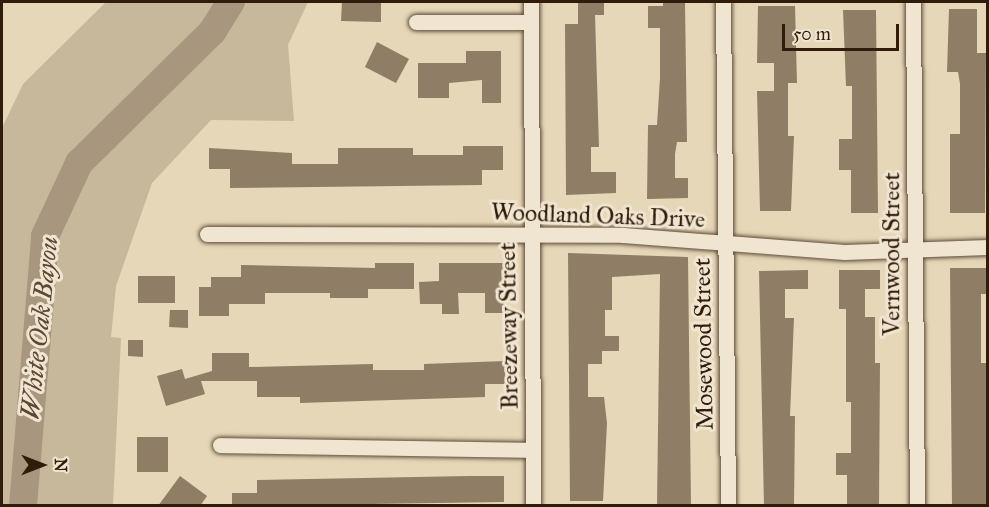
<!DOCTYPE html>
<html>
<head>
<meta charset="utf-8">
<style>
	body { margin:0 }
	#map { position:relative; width:989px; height:507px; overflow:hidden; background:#e6d7b8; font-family:"IM FELL Great Primer",serif }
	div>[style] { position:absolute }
	.green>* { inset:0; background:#c7b79b }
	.river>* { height:28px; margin:-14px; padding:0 14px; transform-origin:14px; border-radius:14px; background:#a8977e }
	.building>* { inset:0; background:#8f7d65 }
	.roads { filter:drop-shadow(0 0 2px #5e4b37) drop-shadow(0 0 2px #5e4b37) }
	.street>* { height:15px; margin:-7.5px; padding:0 7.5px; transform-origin:7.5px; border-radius:7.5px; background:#efe5d1 }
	span { translate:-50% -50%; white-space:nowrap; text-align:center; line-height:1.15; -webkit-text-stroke:6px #efe5d1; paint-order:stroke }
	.street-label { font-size:24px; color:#311c0c }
	.water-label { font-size:26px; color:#5b4734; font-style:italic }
	.frame { position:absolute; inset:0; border:3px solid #311c0c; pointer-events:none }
	.north { position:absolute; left:12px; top:435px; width:60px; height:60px; -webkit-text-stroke:4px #efe5d1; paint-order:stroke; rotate:90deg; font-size:16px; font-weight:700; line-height:24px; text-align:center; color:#311c0c }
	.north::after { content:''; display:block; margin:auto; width:21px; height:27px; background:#311c0c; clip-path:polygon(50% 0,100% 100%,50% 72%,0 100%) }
	.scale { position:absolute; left:782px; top:24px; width:117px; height:27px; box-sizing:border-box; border:3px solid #311c0c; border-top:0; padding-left:8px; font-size:18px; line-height:21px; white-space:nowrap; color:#311c0c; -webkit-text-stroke:4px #efe5d1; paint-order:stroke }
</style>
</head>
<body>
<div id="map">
	<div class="green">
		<div style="clip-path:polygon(106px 2px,308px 2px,288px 45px,294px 121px,211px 120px,152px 183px,116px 286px,111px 337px,121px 338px,113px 505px,2px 505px,2px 128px,23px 84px)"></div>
	</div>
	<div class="river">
		<div style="left:23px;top:506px;width:271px;rotate:-85.3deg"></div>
		<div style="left:45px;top:236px;width:81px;rotate:-65deg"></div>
		<div style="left:79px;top:163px;width:187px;rotate:-44.6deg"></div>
		<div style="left:212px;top:32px;width:36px;rotate:-58deg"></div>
	</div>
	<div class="building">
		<div style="clip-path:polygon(342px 2px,381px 3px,381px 22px,341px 21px)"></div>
		<div style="clip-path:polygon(578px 2px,604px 2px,604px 15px,595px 15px,599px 147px,591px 147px,591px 172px,616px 172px,616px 193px,566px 195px,565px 24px,578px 24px)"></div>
		<div style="clip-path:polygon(663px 2px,685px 2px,687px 142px,677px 142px,675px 154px,675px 178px,688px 178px,688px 198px,647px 199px,648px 125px,657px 125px,660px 78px,660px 28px,648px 28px,648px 6px,663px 6px)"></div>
		<div style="clip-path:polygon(758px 6px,795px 6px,797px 83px,788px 83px,788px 136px,794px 136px,791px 211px,760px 211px,757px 91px,774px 91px,774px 63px,757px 63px)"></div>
		<div style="clip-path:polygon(949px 9px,977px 9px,977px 53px,986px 53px,985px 213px,950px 213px,950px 134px,960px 134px,960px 84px,958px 72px,947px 72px)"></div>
		<div style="clip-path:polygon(843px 10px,876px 10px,878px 213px,851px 213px,851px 170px,839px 170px,839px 139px,852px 139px,852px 86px,846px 86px)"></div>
		<div style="clip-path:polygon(377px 42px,409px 59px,396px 83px,365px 67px)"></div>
		<div style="clip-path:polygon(466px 51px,501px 51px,501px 103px,482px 103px,482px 80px,449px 83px,449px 98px,418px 98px,418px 63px,466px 63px)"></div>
		<div style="clip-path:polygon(463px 146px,503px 146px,503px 170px,482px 170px,482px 185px,230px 188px,230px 169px,209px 169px,209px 148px,292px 153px,292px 164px,338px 164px,338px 148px,413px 148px,413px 155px,463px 155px)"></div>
		<div style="clip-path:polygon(568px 253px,688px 257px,691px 506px,657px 506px,660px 274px,612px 277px,612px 310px,605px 310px,605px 336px,619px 336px,619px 351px,602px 351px,602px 364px,588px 364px,588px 397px,604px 397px,607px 423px,603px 501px,570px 501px)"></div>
		<div style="clip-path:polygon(375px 263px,414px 263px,414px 289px,368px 289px,368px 298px,330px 298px,330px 293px,265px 293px,265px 304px,229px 304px,229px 316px,199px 316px,199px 287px,211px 287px,211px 277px,241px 277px,241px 265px,375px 268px)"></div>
		<div style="clip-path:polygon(439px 263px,504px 263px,504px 313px,485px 313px,485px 293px,458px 293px,459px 314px,442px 314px,442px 304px,420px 304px,419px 282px,439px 281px)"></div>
		<div style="clip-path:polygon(950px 268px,987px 268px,987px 294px,981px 294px,981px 363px,987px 363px,987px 506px,952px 506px)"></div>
		<div style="clip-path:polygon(808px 270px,808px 289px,785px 289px,785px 318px,794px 318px,790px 416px,795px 416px,794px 506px,764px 506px,759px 271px)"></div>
		<div style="clip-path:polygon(839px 270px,880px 270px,880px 289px,865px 289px,865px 317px,875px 317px,875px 363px,880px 363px,879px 506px,847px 506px,847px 475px,836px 475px,836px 453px,851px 453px,851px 402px,846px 402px,846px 309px,839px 309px)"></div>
		<div style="clip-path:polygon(138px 276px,175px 276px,175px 303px,138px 303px)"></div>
		<div style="clip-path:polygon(170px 310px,188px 310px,188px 328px,169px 327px)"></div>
		<div style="clip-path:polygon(128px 340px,143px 340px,143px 357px,128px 356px)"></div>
		<div style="clip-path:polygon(212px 353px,249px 353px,249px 367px,373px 364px,373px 370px,424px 370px,424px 364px,505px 361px,505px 384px,485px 384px,485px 397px,300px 403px,300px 397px,257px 397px,257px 381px,201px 381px,205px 394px,166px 406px,157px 376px,182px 369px,185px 379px,212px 371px)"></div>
		<div style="clip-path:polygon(137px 437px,168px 437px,168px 472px,137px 472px)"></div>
		<div style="clip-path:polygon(180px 476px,207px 496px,200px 506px,158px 506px)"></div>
		<div style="clip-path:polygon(469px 476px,504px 476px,504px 502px,232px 506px,232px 493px,257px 493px,257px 480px)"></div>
	</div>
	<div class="roads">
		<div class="street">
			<div style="left:531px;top:2px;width:504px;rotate:89.77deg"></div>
			<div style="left:723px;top:2px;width:504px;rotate:89.43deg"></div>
			<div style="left:913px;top:2px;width:504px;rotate:89.55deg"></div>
			<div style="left:416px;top:22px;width:115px"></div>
			<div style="left:207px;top:234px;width:416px;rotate:0.1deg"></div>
			<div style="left:623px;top:235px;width:222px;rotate:4.4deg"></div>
			<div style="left:844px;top:252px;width:144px;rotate:-2deg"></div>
			<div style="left:220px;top:445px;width:313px;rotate:0.9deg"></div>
		</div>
	</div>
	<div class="street-label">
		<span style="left:598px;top:216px;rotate:2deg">Woodland Oaks Drive</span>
		<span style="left:892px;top:254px;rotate:-90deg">Vernwood Street</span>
		<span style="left:509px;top:326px;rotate:-91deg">Breezeway Street</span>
		<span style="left:704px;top:344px;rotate:-91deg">Mosewood Street</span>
	</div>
	<div class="water-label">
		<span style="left:40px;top:328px;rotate:-84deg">White Oak Bayou</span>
	</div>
	<div class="frame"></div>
	<div class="north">N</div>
	<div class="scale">50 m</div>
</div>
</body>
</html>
